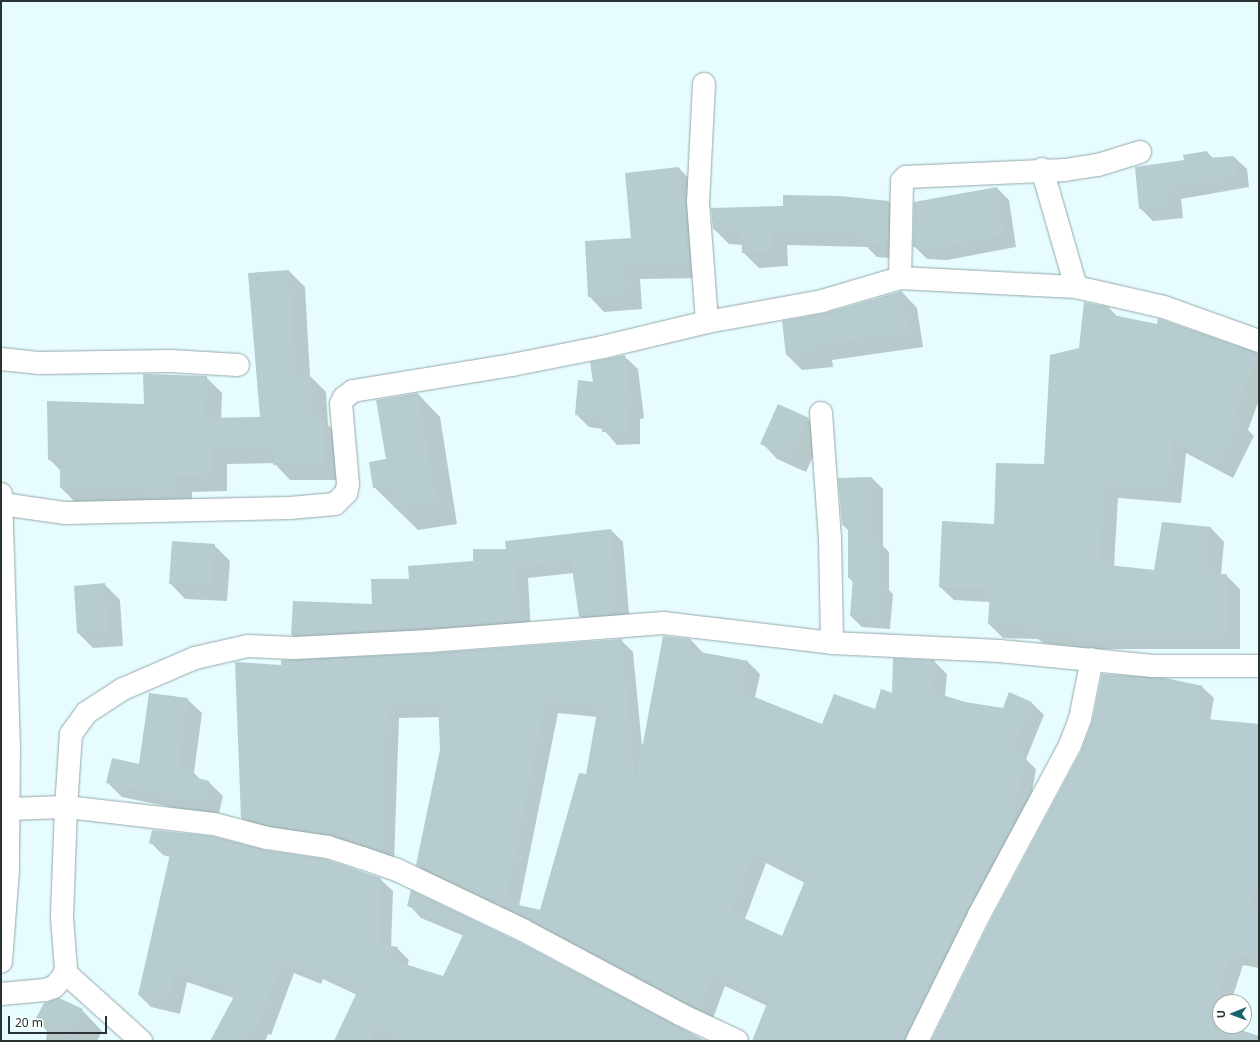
<!DOCTYPE html>
<html>
<head>
<meta charset="utf-8">
<style>
	body { margin:0 }
	#map { position:relative; width:1260px; height:1042px; overflow:hidden; background:#e7fcff; font-family:"Noto Sans",sans-serif }
	div>[style] { position:absolute }
	.shadow>* { inset:0; background:#0003 }
	.building>* { inset:0; background:#b7cccf }
	.roads { filter:drop-shadow(0 0 1px #94a8ab) drop-shadow(0 0 1px #94a8ab) }
	.minor>* { height:22px; margin:-11px; padding:0 11px; transform-origin:11px; border-radius:11px; background:#fff }
	.tertiary>* { height:22px; margin:-11px; padding:0 11px; transform-origin:11px; border-radius:11px; background:#fff }
	span { translate:-50% -50%; white-space:nowrap; text-align:center; line-height:1.15; -webkit-text-stroke:3.5px #fff; paint-order:stroke }
	.frame { position:absolute; inset:0; border:2px solid #293132; pointer-events:none }
	.north { position:absolute; left:1212px; top:994px; width:40px; height:40px; box-sizing:border-box; background:#fff; border:1px solid #a9adad; border-radius:50%; rotate:269deg; font-size:11px; font-weight:700; line-height:16px; text-align:center; color:#293132 }
	.north::after { content:''; display:block; margin:auto; width:14px; height:18px; background:#18646e; clip-path:polygon(50% 0,100% 100%,50% 72%,0 100%) }
	.scale { position:absolute; left:8px; top:1016px; width:99px; height:18px; box-sizing:border-box; border:2px solid #293132; border-top:0; padding-left:5px; font-size:12px; line-height:14px; white-space:nowrap; color:#293132; -webkit-text-stroke:3px #fff; paint-order:stroke }
</style>
</head>
<body>
<div id="map">
	<div class="shadow">
		<div style="clip-path:polygon(1207px 152px,1213px 158px,1234px 157px,1247px 169px,1249px 187px,1181px 199px,1183px 218px,1153px 221px,1140px 208px)"></div>
		<div style="clip-path:polygon(679px 168px,694px 184px,702px 278px,640px 279px,642px 309px,604px 312px,589px 296px,632px 239px)"></div>
		<div style="clip-path:polygon(997px 188px,1009px 200px,1016px 247px,947px 260px,927px 259px,914px 246px)"></div>
		<div style="clip-path:polygon(889px 202px,904px 217px,903px 259px,877px 257px,867px 247px,787px 245px,788px 266px,759px 268px,743px 252px,743px 245px,729px 244px,714px 229px,784px 207px)"></div>
		<div style="clip-path:polygon(289px 271px,305px 287px,310px 376px,326px 392px,328px 425px,339px 436px,339px 480px,290px 480px,274px 463px,227px 464px,227px 491px,192px 492px,192px 509px,77px 504px,61px 488px,61px 471px,49px 459px,145px 405px,206px 377px,222px 393px,221px 419px,261px 418px)"></div>
		<div style="clip-path:polygon(902px 292px,917px 308px,923px 347px,832px 360px,833px 367px,802px 370px,787px 355px,826px 314px)"></div>
		<div style="clip-path:polygon(1109px 308px,1117px 316px,1259px 355px,1259px 400px,1248px 430px,1254px 436px,1233px 478px,1186px 453px,1181px 503px,1118px 498px,1114px 566px,1154px 571px,1211px 528px,1224px 542px,1221px 575px,1226px 575px,1240px 589px,1240px 649px,1094px 649px,1043px 643px,1038px 639px,1003px 638px,989px 624px,990px 602px,954px 600px,940px 587px,1045px 465px,1079px 349px)"></div>
		<div style="clip-path:polygon(624px 356px,638px 369px,644px 418px,640px 419px,640px 444px,617px 445px,603px 429px,589px 427px,576px 414px,594px 383px)"></div>
		<div style="clip-path:polygon(418px 394px,440px 417px,457px 524px,418px 530px,374px 487px)"></div>
		<div style="clip-path:polygon(808px 419px,823px 434px,806px 472px,777px 459px,762px 443px)"></div>
		<div style="clip-path:polygon(872px 478px,883px 489px,883px 546px,889px 552px,889px 590px,893px 594px,890px 629px,862px 627px,851px 616px,854px 583px,849px 578px,849px 531px,843px 525px)"></div>
		<div style="clip-path:polygon(611px 530px,623px 542px,630px 625px,591px 628px,580px 616px,574px 573px,528px 578px,531px 633px,304px 647px,292px 635px,294px 602px,373px 605px,410px 580px,474px 562px,507px 550px)"></div>
		<div style="clip-path:polygon(214px 545px,230px 561px,227px 601px,185px 599px,170px 583px)"></div>
		<div style="clip-path:polygon(104px 584px,120px 600px,123px 646px,93px 648px,78px 633px)"></div>
		<div style="clip-path:polygon(evenodd,621px 640px,633px 652px,642px 746px,691px 640px,703px 653px,747px 661px,760px 674px,755px 698px,823px 726px,876px 711px,934px 661px,947px 674px,945px 697px,964px 703px,1003px 709px,1032px 703px,1044px 715px,1026px 759px,1036px 769px,1024px 838px,928px 1026px,917px 1015px,879px 1041px,753px 1041px,767px 1006px,725px 986px,712px 1021px,429px 877px,417px 865px,441px 750px,440px 717px,399px 718px,394px 863px,254px 830px,242px 818px,282px 666px,621px 640px,558px 713px,597px 717px,587px 775px,541px 911px,519px 906px,558px 713px,621px 640px,766px 863px,805px 883px,783px 937px,745px 919px,766px 863px)"></div>
		<div style="clip-path:polygon(1202px 687px,1214px 698px,1210px 721px,1259px 725px,1259px 968px,1243px 965px,1231px 1002px,1220px 1002px,1220px 1026px,1226px 1026px,1257px 1041px,932px 1041px)"></div>
		<div style="clip-path:polygon(187px 699px,202px 713px,194px 773px,201px 780px,209px 782px,223px 796px,218px 817px,122px 797px,108px 783px,140px 766px)"></div>
		<div style="clip-path:polygon(150px 842px,380px 879px,393px 891px,391px 947px,397px 948px,409px 960px,407px 966px,443px 978px,464px 936px,421px 918px,409px 905px,411px 892px,706px 1041px,335px 1041px,357px 995px,323px 979px,321px 984px,294px 973px,271px 1035px,268px 1034px,265px 1041px,213px 1041px,234px 998px,187px 982px,180px 1014px,151px 1007px,139px 995px,170px 857px,163px 855px)"></div>
		<div style="clip-path:polygon(82px 1010px,102px 1031px,97px 1041px,46px 1041px,47px 1031px,36px 1020px)"></div>
	</div>
	<div class="building">
		<div style="clip-path:polygon(1207px 151px,1208px 158px,1234px 156px,1237px 175px,1169px 187px,1170px 206px,1139px 209px,1135px 167px,1184px 160px,1183px 155px)"></div>
		<div style="clip-path:polygon(679px 167px,686px 213px,687px 263px,625px 264px,627px 294px,588px 297px,585px 241px,631px 238px,625px 173px)"></div>
		<div style="clip-path:polygon(997px 187px,1004px 235px,934px 248px,913px 247px,914px 202px)"></div>
		<div style="clip-path:polygon(783px 195px,840px 196px,889px 201px,888px 245px,861px 242px,862px 232px,772px 231px,773px 251px,742px 253px,741px 230px,713px 229px,711px 208px,783px 206px)"></div>
		<div style="clip-path:polygon(289px 270px,296px 376px,310px 375px,313px 419px,323px 419px,324px 464px,273px 465px,273px 447px,211px 448px,212px 475px,176px 476px,177px 493px,147px 494px,147px 489px,60px 488px,60px 460px,48px 460px,47px 401px,144px 404px,143px 374px,207px 376px,205px 418px,260px 417px,248px 273px)"></div>
		<div style="clip-path:polygon(902px 291px,909px 332px,817px 345px,818px 352px,786px 355px,782px 321px,825px 313px)"></div>
		<div style="clip-path:polygon(1084px 302px,1109px 307px,1108px 314px,1157px 324px,1158px 318px,1160px 319px,1258px 353px,1234px 418px,1241px 422px,1219px 465px,1173px 440px,1168px 490px,1104px 485px,1100px 564px,1154px 570px,1162px 522px,1211px 527px,1206px 574px,1227px 574px,1227px 635px,1079px 635px,1028px 630px,1029px 625px,988px 624px,990px 589px,939px 587px,942px 521px,994px 524px,996px 463px,1044px 464px,1050px 355px,1079px 348px)"></div>
		<div style="clip-path:polygon(625px 355px,631px 406px,627px 406px,628px 432px,602px 432px,602px 418px,575px 415px,578px 380px,593px 382px,590px 362px)"></div>
		<div style="clip-path:polygon(418px 393px,436px 501px,394px 508px,390px 485px,373px 488px,369px 462px,386px 459px,376px 400px)"></div>
		<div style="clip-path:polygon(778px 404px,809px 418px,791px 458px,760px 444px)"></div>
		<div style="clip-path:polygon(872px 477px,873px 540px,879px 540px,879px 582px,883px 582px,880px 619px,850px 616px,853px 578px,848px 578px,848px 525px,842px 525px,838px 478px)"></div>
		<div style="clip-path:polygon(611px 529px,619px 614px,579px 617px,571px 561px,516px 567px,520px 621px,291px 635px,293px 601px,372px 604px,371px 579px,409px 579px,408px 566px,473px 561px,473px 549px,506px 549px,505px 541px)"></div>
		<div style="clip-path:polygon(172px 541px,215px 544px,212px 586px,169px 584px)"></div>
		<div style="clip-path:polygon(105px 583px,108px 631px,77px 633px,74px 586px)"></div>
		<div style="clip-path:polygon(evenodd,663px 636px,691px 639px,689px 650px,748px 661px,742px 692px,822px 724px,834px 694px,875px 709px,881px 689px,892px 693px,893px 658px,935px 660px,933px 692px,965px 702px,1003px 708px,1009px 692px,1032px 702px,1012px 750px,1025px 756px,1012px 826px,968px 909px,905px 1041px,752px 1041px,768px 1001px,713px 975px,700px 1010px,529px 919px,416px 865px,440px 750px,438px 704px,387px 706px,382px 852px,332px 835px,270px 826px,241px 818px,235px 662px,281px 665px,281px 660px,430px 653px,622px 639px,636px 781px,663px 636px,546px 701px,598px 707px,586px 774px,579px 773px,540px 910px,506px 902px,546px 701px,663px 636px,754px 852px,806px 878px,782px 936px,731px 912px,754px 852px)"></div>
		<div style="clip-path:polygon(1102px 674px,1165px 678px,1203px 686px,1197px 718px,1259px 724px,1259px 878px,1250px 908px,1259px 910px,1259px 960px,1231px 953px,1211px 1019px,1220px 1023px,1220px 1026px,1229px 1026px,1259px 1036px,1259px 1041px,931px 1041px,990px 921px,1081px 751px,1092px 722px)"></div>
		<div style="clip-path:polygon(149px 693px,188px 698px,179px 767px,192px 770px,190px 776px,209px 781px,204px 803px,106px 783px,112px 758px,139px 764px)"></div>
		<div style="clip-path:polygon(152px 830px,212px 836px,265px 850px,325px 859px,381px 878px,379px 944px,398px 947px,392px 960px,443px 976px,465px 931px,407px 906px,411px 890px,517px 941px,691px 1033px,688px 1041px,409px 1041px,376px 1028px,370px 1041px,334px 1041px,358px 990px,311px 968px,309px 972px,282px 961px,259px 1024px,256px 1023px,246px 1041px,210px 1041px,237px 991px,175px 971px,168px 1002px,138px 995px,171px 850px,149px 843px)"></div>
		<div style="clip-path:polygon(59px 998px,83px 1009px,69px 1037px,35px 1020px,44px 1003px)"></div>
	</div>
	<div class="roads">
		<div class="minor">
			<div style="left:704px;top:84px;width:118px;rotate:92.9deg"></div>
			<div style="left:698px;top:202px;width:120px;rotate:85.7deg"></div>
			<div style="left:1042px;top:169px;width:123px;rotate:73.9deg"></div>
			<div style="left:900px;top:278px;width:97px;rotate:-88.8deg"></div>
			<div style="left:902px;top:181px;width:6px;rotate:-45deg"></div>
			<div style="left:906px;top:177px;width:159px;rotate:-2.5deg"></div>
			<div style="left:1065px;top:170px;width:33px;rotate:-9deg"></div>
			<div style="left:1098px;top:165px;width:44px;rotate:-17.2deg"></div>
			<div style="left:1px;top:359px;width:37px;rotate:6deg"></div>
			<div style="left:38px;top:363px;width:133px;rotate:-0.9deg"></div>
			<div style="left:171px;top:361px;width:67px;rotate:3.4deg"></div>
			<div style="left:821px;top:413px;width:125px;rotate:85.9deg"></div>
			<div style="left:830px;top:538px;width:105px;rotate:88.9deg"></div>
			<div style="left:2px;top:504px;width:64px;rotate:8.1deg"></div>
			<div style="left:65px;top:513px;width:225px;rotate:-1.3deg"></div>
			<div style="left:290px;top:508px;width:45px;rotate:-5.1deg"></div>
			<div style="left:335px;top:504px;width:16px;rotate:-45deg"></div>
			<div style="left:346px;top:493px;width:9px;rotate:-77deg"></div>
			<div style="left:348px;top:484px;width:80px;rotate:-95deg"></div>
			<div style="left:341px;top:404px;width:7px;rotate:-63deg"></div>
			<div style="left:344px;top:398px;width:11px;rotate:-38deg"></div>
			<div style="left:353px;top:391px;width:161px;rotate:-9.3deg"></div>
			<div style="left:512px;top:365px;width:93px;rotate:-11.2deg"></div>
			<div style="left:603px;top:347px;width:107px;rotate:-13.5deg"></div>
			<div style="left:707px;top:322px;width:117px;rotate:-10.3deg"></div>
			<div style="left:822px;top:301px;width:81px;rotate:-16.4deg"></div>
			<div style="left:900px;top:278px;width:176px;rotate:2.9deg"></div>
			<div style="left:1076px;top:287px;width:90px;rotate:12.8deg"></div>
			<div style="left:1164px;top:307px;width:101px;rotate:19.7deg"></div>
			<div style="left:8px;top:809px;width:58px;rotate:-2deg"></div>
			<div style="left:66px;top:807px;width:111px;rotate:92.1deg"></div>
			<div style="left:62px;top:918px;width:51px;rotate:85.5deg"></div>
			<div style="left:66px;top:969px;width:9px;rotate:111deg"></div>
			<div style="left:1px;top:994px;width:44px;rotate:-5.2deg"></div>
			<div style="left:45px;top:990px;width:9px;rotate:-18deg"></div>
			<div style="left:54px;top:987px;width:13px;rotate:-48deg"></div>
			<div style="left:63px;top:977px;width:7px"></div>
			<div style="left:70px;top:977px;width:96px;rotate:42deg"></div>
			<div style="left:737px;top:1041px;width:63px;rotate:-154.7deg"></div>
			<div style="left:680px;top:1014px;width:178px;rotate:-151.9deg"></div>
			<div style="left:523px;top:930px;width:140px;rotate:-154.5deg"></div>
			<div style="left:397px;top:870px;width:37px;rotate:-161deg"></div>
			<div style="left:362px;top:858px;width:36px;rotate:-162deg"></div>
			<div style="left:328px;top:847px;width:62px;rotate:-171.6deg"></div>
			<div style="left:267px;top:838px;width:55px;rotate:-165.2deg"></div>
			<div style="left:214px;top:824px;width:149px;rotate:-173.4deg"></div>
			<div style="left:66px;top:807px;width:73px;rotate:-86.1deg"></div>
			<div style="left:71px;top:734px;width:26px;rotate:-54deg"></div>
			<div style="left:86px;top:713px;width:44px;rotate:-33deg"></div>
			<div style="left:123px;top:689px;width:78px;rotate:-23.3deg"></div>
			<div style="left:195px;top:658px;width:54px;rotate:-12.8deg"></div>
			<div style="left:248px;top:646px;width:47px;rotate:2.4deg"></div>
			<div style="left:295px;top:648px;width:134px;rotate:-3deg"></div>
			<div style="left:429px;top:641px;width:235px;rotate:-4.4deg"></div>
			<div style="left:663px;top:623px;width:170px;rotate:6.7deg"></div>
			<div style="left:832px;top:643px;width:168px;rotate:2.7deg"></div>
			<div style="left:1000px;top:651px;width:154px;rotate:5.6deg"></div>
			<div style="left:1153px;top:666px;width:106px"></div>
			<div style="left:917px;top:1041px;width:140px;rotate:-63.8deg"></div>
			<div style="left:979px;top:915px;width:193px;rotate:-61.8deg"></div>
			<div style="left:1070px;top:745px;width:28px;rotate:-69deg"></div>
			<div style="left:1080px;top:719px;width:61px;rotate:-78.7deg"></div>
		</div>
		<div class="tertiary">
			<div style="left:1px;top:494px;width:251px;rotate:88.2deg"></div>
			<div style="left:9px;top:745px;width:125px;rotate:90.5deg"></div>
			<div style="left:8px;top:870px;width:92px;rotate:94.4deg"></div>
		</div>
	</div>
	<div class="frame"></div>
	<div class="north">U</div>
	<div class="scale">20 m</div>
</div>
</body>
</html>
